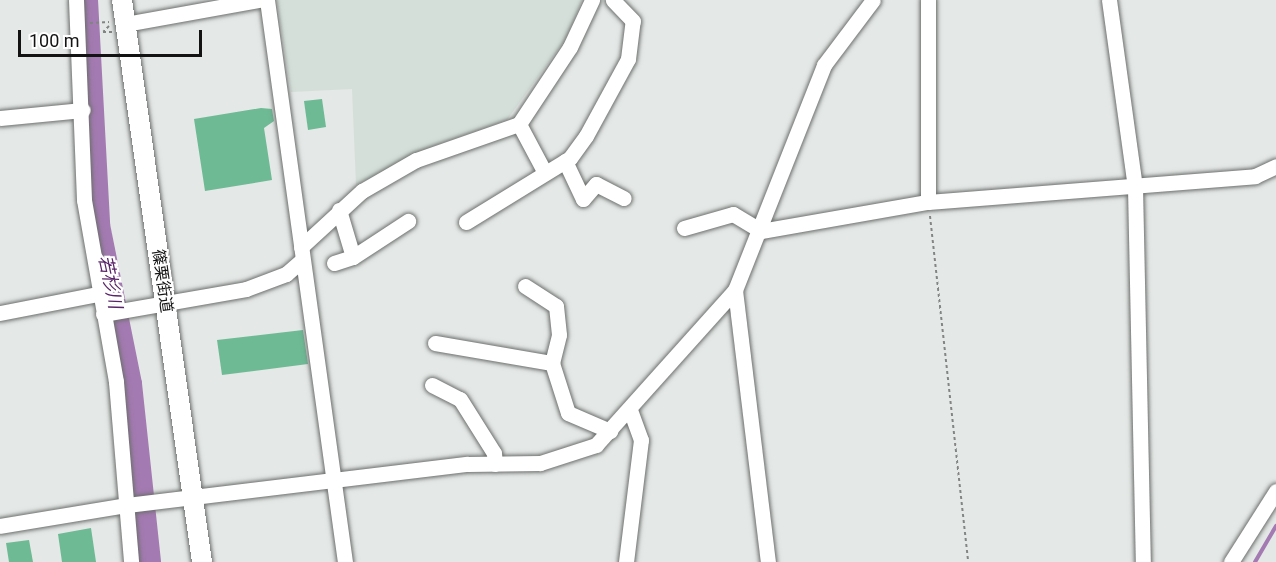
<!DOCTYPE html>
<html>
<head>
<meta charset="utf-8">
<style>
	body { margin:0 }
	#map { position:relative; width:1276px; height:562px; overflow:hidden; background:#e4e8e6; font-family:Roboto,"Noto Sans JP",sans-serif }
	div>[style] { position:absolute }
	.built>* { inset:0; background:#d4dfd9 }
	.stream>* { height:4px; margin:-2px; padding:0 2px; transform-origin:2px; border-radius:2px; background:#a37ab1 }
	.river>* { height:22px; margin:-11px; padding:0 11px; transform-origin:11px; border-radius:11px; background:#a37ab1 }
	.building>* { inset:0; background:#6eba95 }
	.path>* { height:2px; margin-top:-1px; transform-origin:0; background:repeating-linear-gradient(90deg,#828583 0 3px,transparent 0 6px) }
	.roads { filter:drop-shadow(0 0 2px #6c6f6d) drop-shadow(0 0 2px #6c6f6d) }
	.minor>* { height:15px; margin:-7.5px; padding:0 7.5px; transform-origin:7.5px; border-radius:7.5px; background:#fff }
	.major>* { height:20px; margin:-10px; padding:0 10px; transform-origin:10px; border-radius:10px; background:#fff }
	span { translate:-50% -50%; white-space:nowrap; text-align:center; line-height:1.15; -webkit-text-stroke:4.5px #fff; paint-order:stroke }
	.street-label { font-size:16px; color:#121312 }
	.water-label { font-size:18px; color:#592468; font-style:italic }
	.scale { position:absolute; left:18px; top:30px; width:184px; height:27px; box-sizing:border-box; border:3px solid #121312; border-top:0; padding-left:8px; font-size:18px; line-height:21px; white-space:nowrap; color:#121312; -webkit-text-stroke:4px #fff; paint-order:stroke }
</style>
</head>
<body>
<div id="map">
	<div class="built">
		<div style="clip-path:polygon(277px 0,582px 0,567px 37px,507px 120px,436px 145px,356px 185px,352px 89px,291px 92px)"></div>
	</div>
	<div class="stream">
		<div style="left:1255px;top:562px;width:42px;rotate:-59.7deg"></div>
	</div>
	<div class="river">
		<div style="left:87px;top:0;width:225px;rotate:86.9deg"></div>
		<div style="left:99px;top:225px;width:162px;rotate:78.6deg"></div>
		<div style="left:131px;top:384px;width:179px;rotate:83.9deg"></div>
	</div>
	<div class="building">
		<div style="clip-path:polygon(322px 99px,326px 127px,308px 130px,304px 101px)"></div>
		<div style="clip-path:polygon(261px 108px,272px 109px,274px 121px,264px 128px,272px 180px,205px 191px,194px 119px)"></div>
		<div style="clip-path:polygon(303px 330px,308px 364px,222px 375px,217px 340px)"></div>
		<div style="clip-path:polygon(91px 528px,96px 562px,62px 562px,58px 534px)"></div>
		<div style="clip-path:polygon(29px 540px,33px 562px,9px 562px,6px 543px)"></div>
	</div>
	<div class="path">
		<div style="left:90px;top:23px;width:19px;rotate:-3deg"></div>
		<div style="left:109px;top:26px;width:8px;rotate:135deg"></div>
		<div style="left:103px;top:32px;width:9px"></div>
		<div style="left:930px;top:216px;width:348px;rotate:83.7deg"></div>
	</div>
	<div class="roads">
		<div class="minor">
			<div style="left:76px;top:0;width:200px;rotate:87.7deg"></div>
			<div style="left:84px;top:200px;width:185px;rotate:80deg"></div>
			<div style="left:116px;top:382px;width:181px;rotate:85.2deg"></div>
			<div style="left:267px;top:0;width:567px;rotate:82.1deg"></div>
			<div style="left:1109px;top:0;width:189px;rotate:82.1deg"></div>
			<div style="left:1135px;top:187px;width:375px;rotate:88.8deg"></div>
			<div style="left:125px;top:24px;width:136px;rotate:-10.2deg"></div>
			<div style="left:0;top:118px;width:83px;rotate:-5.5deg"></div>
			<div style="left:519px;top:124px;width:55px;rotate:62deg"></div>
			<div style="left:565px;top:161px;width:42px;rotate:64.7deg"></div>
			<div style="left:583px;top:199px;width:20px;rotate:-49deg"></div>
			<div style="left:596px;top:184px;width:31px;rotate:27deg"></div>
			<div style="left:928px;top:202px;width:202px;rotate:-90deg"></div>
			<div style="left:339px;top:210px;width:49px;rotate:73.4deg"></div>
			<div style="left:353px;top:257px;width:66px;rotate:-33.2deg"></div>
			<div style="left:466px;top:222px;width:122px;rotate:-31.6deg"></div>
			<div style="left:570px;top:158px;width:27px;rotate:-54deg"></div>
			<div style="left:586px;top:136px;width:88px;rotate:-61.4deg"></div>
			<div style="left:628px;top:59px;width:38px;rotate:-83deg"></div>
			<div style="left:633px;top:21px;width:29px;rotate:-134deg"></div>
			<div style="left:684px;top:228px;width:51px;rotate:-15.9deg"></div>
			<div style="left:733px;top:214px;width:33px;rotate:31deg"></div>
			<div style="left:761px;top:231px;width:169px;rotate:-9.9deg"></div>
			<div style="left:928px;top:202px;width:328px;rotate:-4.5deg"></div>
			<div style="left:1255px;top:176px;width:23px;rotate:-25deg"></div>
			<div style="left:301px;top:247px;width:83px;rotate:-42.6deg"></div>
			<div style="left:362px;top:191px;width:62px;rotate:-29.9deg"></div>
			<div style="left:416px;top:160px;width:109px;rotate:-19.3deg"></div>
			<div style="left:519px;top:124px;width:92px;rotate:-56.5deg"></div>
			<div style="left:570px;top:47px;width:52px;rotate:-64.9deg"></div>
			<div style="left:334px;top:263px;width:20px;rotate:-18deg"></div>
			<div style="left:525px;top:286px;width:37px;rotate:33deg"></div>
			<div style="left:556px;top:306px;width:29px;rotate:84deg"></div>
			<div style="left:559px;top:335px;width:29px;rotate:104deg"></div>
			<div style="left:552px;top:363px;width:52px;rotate:72.3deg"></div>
			<div style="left:568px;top:413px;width:46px;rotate:23.2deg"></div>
			<div style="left:735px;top:290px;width:274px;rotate:83.1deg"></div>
			<div style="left:0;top:313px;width:100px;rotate:-11deg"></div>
			<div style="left:103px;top:314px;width:145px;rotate:-9.9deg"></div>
			<div style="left:246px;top:289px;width:43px;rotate:-20.6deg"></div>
			<div style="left:286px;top:274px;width:21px;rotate:-41deg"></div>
			<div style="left:435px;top:343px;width:119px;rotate:9.7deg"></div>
			<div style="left:432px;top:385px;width:31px;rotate:27deg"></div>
			<div style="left:460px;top:399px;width:64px;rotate:57.8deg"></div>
			<div style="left:494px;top:453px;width:11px;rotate:85deg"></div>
			<div style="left:0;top:526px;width:129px;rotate:-9.4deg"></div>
			<div style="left:127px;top:505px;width:343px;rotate:-6.9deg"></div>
			<div style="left:468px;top:464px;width:72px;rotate:-0.8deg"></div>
			<div style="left:540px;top:463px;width:59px;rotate:-17.8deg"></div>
			<div style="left:596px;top:445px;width:208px;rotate:-48.1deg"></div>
			<div style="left:735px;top:290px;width:242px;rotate:-68.4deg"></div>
			<div style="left:824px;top:65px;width:81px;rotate:-53deg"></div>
			<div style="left:626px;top:562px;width:123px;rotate:-83deg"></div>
			<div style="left:641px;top:440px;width:33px;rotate:-110deg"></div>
			<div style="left:1231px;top:562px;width:84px;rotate:-57.6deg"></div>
		</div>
		<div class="major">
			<div style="left:122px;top:0;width:568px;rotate:81.9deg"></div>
		</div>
	</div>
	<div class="street-label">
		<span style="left:162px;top:281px;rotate:82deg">篠栗街道</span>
	</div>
	<div class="water-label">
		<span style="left:110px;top:282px;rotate:78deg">若杉川</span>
	</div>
	<div class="scale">100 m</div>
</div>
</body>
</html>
